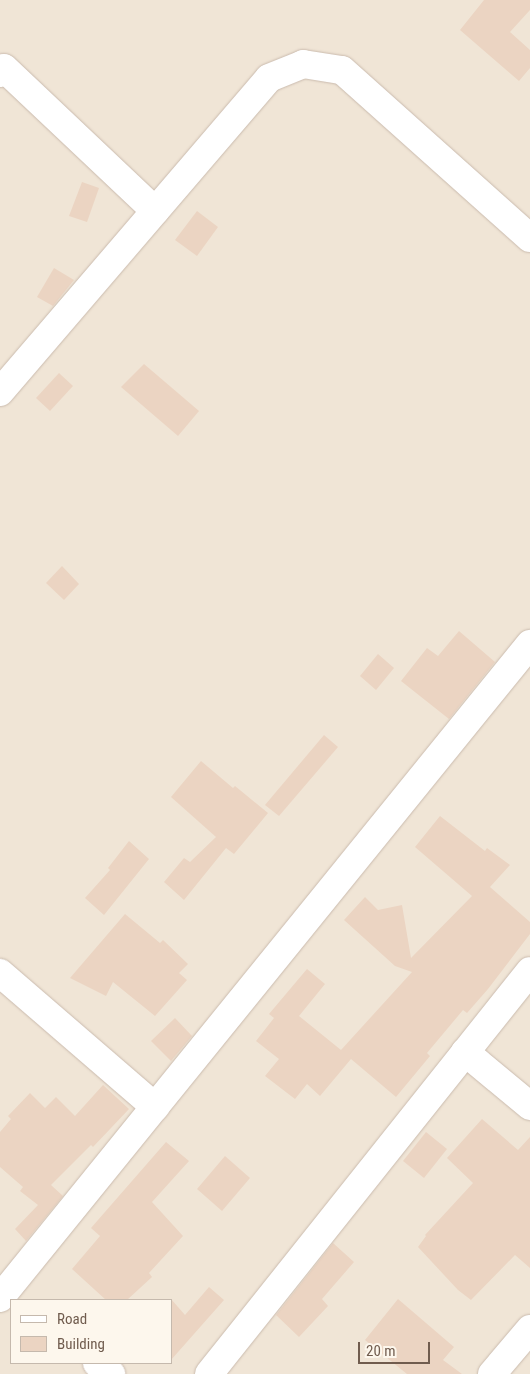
<!DOCTYPE html>
<html>
<head>
<meta charset="utf-8">
<style>
	body { margin:0 }
	#map { position:relative; width:530px; height:1374px; overflow:hidden; background:#f9f3e7; font-family:"Roboto Condensed",sans-serif }
	div>[style] { position:absolute }
	.residential>* { inset:0; background:#f0e5d6 }
	.building>* { inset:0; background:#ebd4c2 }
	.roads { filter:drop-shadow(0 0 1px #cabbae) drop-shadow(0 0 1px #cabbae) }
	.minor>* { height:28px; margin:-14px; padding:0 14px; transform-origin:14px; border-radius:14px; background:#fff }
	span { translate:-50% -50%; white-space:nowrap; text-align:center; line-height:1.15; -webkit-text-stroke:5px #fdf7ed; paint-order:stroke }
	.legend { position:absolute; left:10px; top:1299px; width:162px; height:65px; box-sizing:border-box; background:#fdf7ed; border:1px solid #c5b9ad; margin:0; padding:6px 9px; list-style:none; font-size:15px; color:#705c4e }
	.legend li { display:flex; align-items:center; gap:10px; height:25px }
	.legend b { width:25px; border:1px solid #c5b9ad }
	.scale { position:absolute; left:358px; top:1342px; width:72px; height:22px; box-sizing:border-box; border:2px solid #705c4e; border-top:0; padding-left:6px; font-size:15px; line-height:18px; white-space:nowrap; color:#705c4e; -webkit-text-stroke:4px #fdf7ed; paint-order:stroke }
</style>
</head>
<body>
<div id="map">
	<div class="residential">
		<div style="clip-path:polygon(evenodd,0 0,530px 0,530px 1374px,0 1374px,0 0,11px 1300px,171px 1300px,171px 1363px,11px 1363px,11px 1300px)"></div>
	</div>
	<div class="building">
		<div style="clip-path:polygon(484px 0,530px 0,530px 10px,510px 32px,530px 50px,530px 68px,519px 81px,460px 30px)"></div>
		<div style="clip-path:polygon(82px 182px,99px 188px,87px 222px,69px 216px)"></div>
		<div style="clip-path:polygon(197px 211px,218px 227px,197px 256px,175px 240px)"></div>
		<div style="clip-path:polygon(54px 268px,74px 280px,53px 306px,37px 297px)"></div>
		<div style="clip-path:polygon(144px 364px,199px 411px,178px 436px,121px 387px)"></div>
		<div style="clip-path:polygon(59px 373px,73px 386px,50px 411px,36px 398px)"></div>
		<div style="clip-path:polygon(62px 566px,79px 584px,64px 600px,46px 583px)"></div>
		<div style="clip-path:polygon(459px 631px,495px 662px,449px 719px,401px 681px,427px 648px,438px 656px)"></div>
		<div style="clip-path:polygon(378px 654px,394px 668px,376px 690px,360px 676px)"></div>
		<div style="clip-path:polygon(324px 735px,338px 747px,279px 816px,265px 805px)"></div>
		<div style="clip-path:polygon(201px 761px,233px 788px,235px 786px,268px 813px,234px 854px,226px 848px,184px 900px,164px 882px,184px 858px,190px 862px,216px 837px,171px 797px)"></div>
		<div style="clip-path:polygon(440px 816px,485px 851px,487px 848px,510px 865px,490px 887px,530px 922px,530px 934px,488px 989px,467px 1013px,463px 1010px,427px 1053px,430px 1056px,396px 1097px,351px 1059px,320px 1096px,307px 1084px,295px 1099px,265px 1076px,279px 1059px,256px 1041px,274px 1018px,269px 1014px,307px 969px,325px 984px,299px 1016px,341px 1050px,412px 972px,395px 966px,344px 920px,365px 897px,378px 910px,402px 905px,411px 958px,472px 896px,415px 847px)"></div>
		<div style="clip-path:polygon(129px 841px,149px 859px,104px 915px,85px 898px,110px 870px,108px 868px)"></div>
		<div style="clip-path:polygon(125px 914px,160px 943px,163px 940px,188px 964px,179px 973px,187px 980px,155px 1016px,113px 982px,106px 996px,70px 978px)"></div>
		<div style="clip-path:polygon(175px 1018px,192px 1036px,171px 1061px,151px 1041px)"></div>
		<div style="clip-path:polygon(103px 1085px,129px 1109px,93px 1147px,91px 1145px,51px 1185px,63px 1196px,26px 1241px,15px 1229px,38px 1205px,20px 1191px,23px 1187px,0 1167px,0 1132px,11px 1119px,8px 1116px,30px 1093px,45px 1108px,56px 1097px,75px 1116px)"></div>
		<div style="clip-path:polygon(482px 1119px,518px 1150px,530px 1137px,530px 1268px,515px 1255px,471px 1300px,458px 1290px,418px 1247px,426px 1236px,425px 1235px,473px 1183px,447px 1158px)"></div>
		<div style="clip-path:polygon(426px 1132px,447px 1149px,424px 1178px,403px 1161px)"></div>
		<div style="clip-path:polygon(166px 1142px,189px 1161px,152px 1202px,183px 1236px,149px 1273px,152px 1277px,127px 1300px,106px 1300px,72px 1269px,100px 1236px,91px 1228px)"></div>
		<div style="clip-path:polygon(225px 1156px,250px 1178px,222px 1211px,197px 1189px)"></div>
		<div style="clip-path:polygon(333px 1243px,354px 1262px,322px 1299px,328px 1306px,299px 1337px,276px 1315px)"></div>
		<div style="clip-path:polygon(209px 1287px,224px 1300px,171px 1360px,171px 1299px,185px 1315px)"></div>
		<div style="clip-path:polygon(398px 1299px,454px 1347px,443px 1360px,462px 1374px,407px 1374px,365px 1340px)"></div>
	</div>
	<div class="roads">
		<div class="minor">
			<div style="left:0;top:73px;width:6px;rotate:-51deg"></div>
			<div style="left:4px;top:68px;width:208px;rotate:43.4deg"></div>
			<div style="left:0;top:392px;width:413px;rotate:-49.4deg"></div>
			<div style="left:269px;top:78px;width:37px;rotate:-22deg"></div>
			<div style="left:303px;top:64px;width:39px;rotate:9deg"></div>
			<div style="left:342px;top:70px;width:252px;rotate:41.8deg"></div>
			<div style="left:0;top:973px;width:205px;rotate:40.8deg"></div>
			<div style="left:465px;top:1052px;width:85px;rotate:39.7deg"></div>
			<div style="left:0;top:1298px;width:842px;rotate:-50.98deg"></div>
			<div style="left:97px;top:1363px;width:18px;rotate:38deg"></div>
			<div style="left:209px;top:1374px;width:515px;rotate:-51.46deg"></div>
			<div style="left:492px;top:1374px;width:59px;rotate:-49.8deg"></div>
		</div>
	</div>
	<ul class="legend">
	<li><b style="height:6px;background:#fff"></b>Road</li>
	<li><b style="height:14px;background:#ebd4c2"></b>Building</li>
	</ul>
	<div class="scale">20 m</div>
</div>
</body>
</html>
